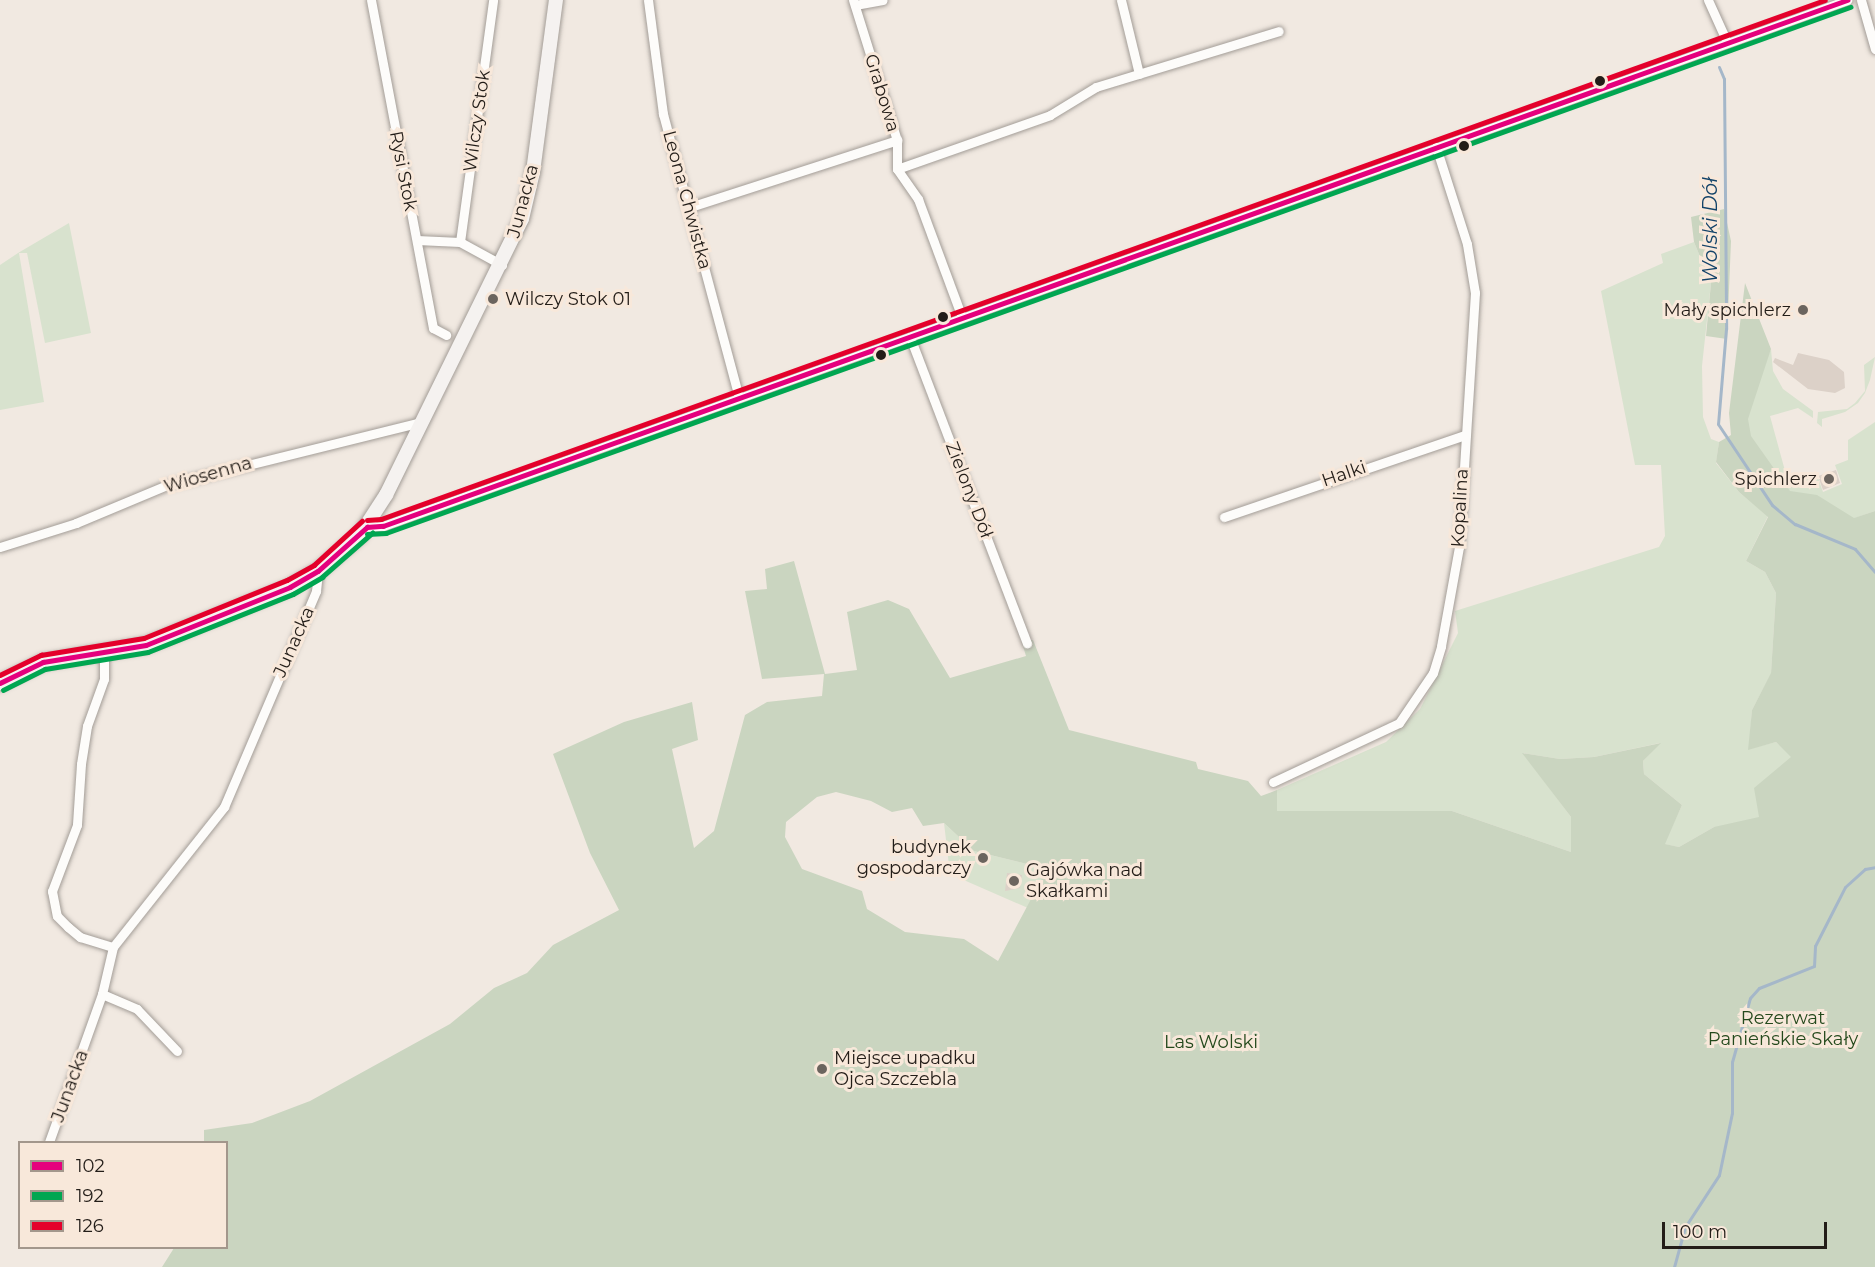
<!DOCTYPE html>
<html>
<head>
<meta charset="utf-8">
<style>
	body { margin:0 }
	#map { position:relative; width:1875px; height:1267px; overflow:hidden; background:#f1e9e1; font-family:Montserrat,sans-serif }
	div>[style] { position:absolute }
	.green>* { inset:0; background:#d8e2ce }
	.forest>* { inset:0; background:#cad5c0 }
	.stream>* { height:3px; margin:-1.5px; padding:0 1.5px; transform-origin:1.5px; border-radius:1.5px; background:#a5b7c9 }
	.building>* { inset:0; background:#dcd1c8 }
	.roads { filter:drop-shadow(0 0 2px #a39d97) drop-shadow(0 0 2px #a39d97) }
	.street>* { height:9px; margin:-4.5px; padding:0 4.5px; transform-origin:4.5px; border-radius:4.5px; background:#fdfcfa }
	.secondary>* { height:14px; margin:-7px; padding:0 7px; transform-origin:7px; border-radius:7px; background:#f5f2f0 }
	.bus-1>* { height:4.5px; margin:-2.25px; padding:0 2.25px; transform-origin:2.25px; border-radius:2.25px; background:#e5007d }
	.bus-2>* { height:4.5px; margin:-2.25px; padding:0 2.25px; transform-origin:2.25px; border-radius:2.25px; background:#00a651 }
	.bus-3>* { height:4.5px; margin:-2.25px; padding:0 2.25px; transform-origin:2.25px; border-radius:2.25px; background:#e4002b }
	.dots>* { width:16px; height:16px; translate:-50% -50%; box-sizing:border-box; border:3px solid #f8e8da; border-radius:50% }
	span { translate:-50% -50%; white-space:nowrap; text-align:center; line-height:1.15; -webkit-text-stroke:6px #f8e8da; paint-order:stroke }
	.street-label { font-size:18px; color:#231d18 }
	.poi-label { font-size:18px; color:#231d18 }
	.left { translate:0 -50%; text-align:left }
	.right { translate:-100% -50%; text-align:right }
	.park-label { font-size:18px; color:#24491c }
	.water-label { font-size:20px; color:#134369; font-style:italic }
	.legend { position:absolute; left:18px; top:1141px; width:210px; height:108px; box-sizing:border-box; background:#f8e8da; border:2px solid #a3978c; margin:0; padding:8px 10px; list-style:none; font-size:18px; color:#231d18 }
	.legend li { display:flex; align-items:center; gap:12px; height:30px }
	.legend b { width:30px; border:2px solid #a3978c }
	.scale { position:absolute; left:1662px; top:1222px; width:165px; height:27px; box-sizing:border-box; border:3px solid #231d18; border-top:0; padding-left:8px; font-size:18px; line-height:21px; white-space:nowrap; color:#231d18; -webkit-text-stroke:4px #f8e8da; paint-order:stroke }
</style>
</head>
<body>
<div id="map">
	<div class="green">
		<div style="clip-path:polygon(69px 223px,91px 333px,45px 343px,27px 253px,19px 253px,44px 402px,0 410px,0 265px,18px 253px)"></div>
		<div style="clip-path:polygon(1694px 242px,1711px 283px,1702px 366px,1703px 417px,1711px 439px,1719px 442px,1716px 463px,1739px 492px,1768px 516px,1746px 561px,1765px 572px,1776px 593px,1771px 674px,1752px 710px,1749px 749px,1776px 742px,1791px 756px,1875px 1097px,1714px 827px,1679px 847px,1664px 844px,1682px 805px,1644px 774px,1643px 761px,1660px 743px,1594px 757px,1560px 759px,1523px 753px,1571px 817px,1571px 852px,1452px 811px,1277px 811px,1277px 790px,1386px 742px,1420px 709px,1458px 633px,1455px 611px,1659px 547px,1665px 536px,1661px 465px,1635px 465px,1601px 291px,1663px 263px,1661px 254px)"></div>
		<div style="clip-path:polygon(1771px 349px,1773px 371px,1783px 389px,1813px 411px,1813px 418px,1798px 408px,1770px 416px,1787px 478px,1817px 475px,1823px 492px,1842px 484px,1835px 465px,1848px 460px,1848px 440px,1875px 422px,1875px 511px,1855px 518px,1774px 519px,1729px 413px,1762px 371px)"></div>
		<div style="clip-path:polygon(1875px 357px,1870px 380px,1865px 393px,1858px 403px,1845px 412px,1822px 419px,1822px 427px,1817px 423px,1818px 412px,1847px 409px,1855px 403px,1865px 391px,1864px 365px)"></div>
		<div style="clip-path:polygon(944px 823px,974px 851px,1048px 869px,1028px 908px,950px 874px)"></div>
	</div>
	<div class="forest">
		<div style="clip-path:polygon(1724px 209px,1731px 241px,1727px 339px,1706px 336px,1711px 283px,1694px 242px,1691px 217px)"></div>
		<div style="clip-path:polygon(evenodd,1745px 283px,1771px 349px,1748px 419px,1751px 436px,1790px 491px,1817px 495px,1854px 518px,1875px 511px,1875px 1267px,162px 1267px,174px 1248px,226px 1248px,226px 1142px,204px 1142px,204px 1130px,252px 1123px,310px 1101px,450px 1024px,494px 988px,527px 973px,553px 945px,619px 910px,590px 853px,553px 754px,624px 722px,692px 702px,698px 740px,672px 749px,694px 848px,714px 831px,745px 715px,767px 702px,822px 696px,824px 674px,762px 679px,745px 591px,767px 589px,765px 569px,794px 561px,825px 674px,857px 670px,847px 612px,888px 600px,909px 609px,950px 678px,1026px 656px,1021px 640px,1033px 640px,1069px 730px,1196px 762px,1198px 769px,1248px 781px,1261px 796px,1277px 790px,1277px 811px,1452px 811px,1571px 852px,1571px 817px,1522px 753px,1560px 759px,1594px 757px,1661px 743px,1643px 761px,1644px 774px,1682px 805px,1665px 844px,1679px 847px,1714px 827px,1759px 817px,1754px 788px,1791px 757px,1776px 742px,1748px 750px,1752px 710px,1771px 673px,1776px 593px,1765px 572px,1746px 561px,1768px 517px,1739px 492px,1716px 462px,1719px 442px,1731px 435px,1729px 413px,1745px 283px,836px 792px,871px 801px,892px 812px,912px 808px,923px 826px,944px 823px,974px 851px,1047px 869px,998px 961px,964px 939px,905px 932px,867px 909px,862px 891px,802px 869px,785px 837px,786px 822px,817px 797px,836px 792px)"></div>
	</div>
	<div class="stream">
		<div style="left:1719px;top:67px;width:13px;rotate:67deg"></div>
		<div style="left:1724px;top:79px;width:250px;rotate:89.5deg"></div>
		<div style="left:1726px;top:329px;width:95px;rotate:94.8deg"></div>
		<div style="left:1718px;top:424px;width:97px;rotate:56.3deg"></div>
		<div style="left:1772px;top:505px;width:30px;rotate:40deg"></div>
		<div style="left:1795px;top:524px;width:65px;rotate:22.6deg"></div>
		<div style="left:1855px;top:549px;width:30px;rotate:49deg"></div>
		<div style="left:1674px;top:1267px;width:41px;rotate:-74.6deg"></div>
		<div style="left:1685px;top:1227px;width:62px;rotate:-56.8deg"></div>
		<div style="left:1719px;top:1175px;width:63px;rotate:-78.2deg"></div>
		<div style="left:1732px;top:1113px;width:51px;rotate:-90deg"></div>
		<div style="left:1732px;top:1062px;width:66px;rotate:-74.3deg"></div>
		<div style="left:1750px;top:998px;width:13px;rotate:-48deg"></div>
		<div style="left:1759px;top:988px;width:59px;rotate:-21.8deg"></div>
		<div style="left:1814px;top:966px;width:20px;rotate:-87deg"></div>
		<div style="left:1815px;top:946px;width:66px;rotate:-63deg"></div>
		<div style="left:1845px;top:887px;width:27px;rotate:-42deg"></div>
		<div style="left:1865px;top:869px;width:10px;rotate:-11deg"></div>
	</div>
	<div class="building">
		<div style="clip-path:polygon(1798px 353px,1829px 360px,1844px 372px,1845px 388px,1835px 393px,1808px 389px,1773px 362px,1775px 358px,1793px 365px)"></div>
		<div style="clip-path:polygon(1836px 470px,1840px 483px,1823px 490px,1818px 476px)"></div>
		<div style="clip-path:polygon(1007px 873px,1022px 875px,1020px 888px,1005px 891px)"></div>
	</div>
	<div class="roads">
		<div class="street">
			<div style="left:371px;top:0;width:334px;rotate:79.3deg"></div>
			<div style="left:433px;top:328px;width:15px;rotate:28deg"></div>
			<div style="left:648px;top:0;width:115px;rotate:82.5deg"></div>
			<div style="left:663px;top:114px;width:293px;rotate:75deg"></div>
			<div style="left:853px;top:0;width:147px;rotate:72.6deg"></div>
			<div style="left:897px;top:140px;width:29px;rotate:90deg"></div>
			<div style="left:897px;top:169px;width:37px;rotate:55deg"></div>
			<div style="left:918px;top:199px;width:126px;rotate:69.6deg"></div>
			<div style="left:1121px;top:0;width:76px;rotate:76.3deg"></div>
			<div style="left:1708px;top:0;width:46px;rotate:65.7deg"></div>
			<div style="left:1861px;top:0;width:51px;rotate:74.1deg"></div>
			<div style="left:855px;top:5px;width:28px;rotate:-10deg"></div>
			<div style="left:897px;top:169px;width:162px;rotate:-19.4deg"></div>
			<div style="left:1050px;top:115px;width:54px;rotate:-31.3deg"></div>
			<div style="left:1096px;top:87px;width:191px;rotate:-17deg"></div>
			<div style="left:690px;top:207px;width:218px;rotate:-17.9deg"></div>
			<div style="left:417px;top:240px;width:43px;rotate:2.7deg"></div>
			<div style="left:460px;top:242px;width:48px;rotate:28.7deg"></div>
			<div style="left:460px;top:242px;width:244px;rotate:-82.2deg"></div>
			<div style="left:910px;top:337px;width:328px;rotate:69.1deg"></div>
			<div style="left:1224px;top:517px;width:255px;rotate:-18.8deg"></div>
			<div style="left:367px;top:527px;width:16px;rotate:-4deg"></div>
			<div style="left:383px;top:526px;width:1556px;rotate:-19.76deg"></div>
			<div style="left:0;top:547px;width:80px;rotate:-17.5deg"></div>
			<div style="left:76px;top:523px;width:99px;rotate:-22.7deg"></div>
			<div style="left:167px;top:485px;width:262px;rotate:-13.9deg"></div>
			<div style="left:104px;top:655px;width:24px;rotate:90deg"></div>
			<div style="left:104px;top:679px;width:50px;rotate:109.9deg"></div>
			<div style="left:87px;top:726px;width:38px;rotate:99deg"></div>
			<div style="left:81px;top:764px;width:61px;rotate:93.8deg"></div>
			<div style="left:77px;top:825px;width:71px;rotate:110.7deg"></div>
			<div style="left:52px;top:891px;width:25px;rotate:79deg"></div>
			<div style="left:57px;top:916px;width:16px;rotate:45deg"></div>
			<div style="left:68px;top:927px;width:16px;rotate:40deg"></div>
			<div style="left:80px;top:937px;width:34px;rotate:17deg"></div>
			<div style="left:1273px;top:782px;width:139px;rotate:-25.1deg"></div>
			<div style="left:1399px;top:723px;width:60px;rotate:-55.8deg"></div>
			<div style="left:1433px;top:673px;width:28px;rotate:-73deg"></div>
			<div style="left:1441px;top:646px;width:101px;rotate:-79.7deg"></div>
			<div style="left:1459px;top:547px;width:255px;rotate:-86.4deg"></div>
			<div style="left:1475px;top:293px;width:50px;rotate:-99.3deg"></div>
			<div style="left:1467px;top:244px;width:102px;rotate:-107.7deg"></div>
			<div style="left:102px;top:994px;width:38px;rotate:23deg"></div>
			<div style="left:137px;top:1009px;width:58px;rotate:46.4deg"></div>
			<div style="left:49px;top:1142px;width:157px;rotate:-70.3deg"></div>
			<div style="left:102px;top:994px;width:48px;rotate:-76.8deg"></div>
			<div style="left:113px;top:947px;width:179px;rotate:-51.6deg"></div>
			<div style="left:224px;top:807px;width:235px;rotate:-66.9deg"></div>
			<div style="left:316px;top:591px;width:20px;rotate:-84deg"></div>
		</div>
		<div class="secondary">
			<div style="left:0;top:683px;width:48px;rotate:-26deg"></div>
			<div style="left:43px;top:662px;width:104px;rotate:-9.4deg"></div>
			<div style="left:146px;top:645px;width:155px;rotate:-21.9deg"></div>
			<div style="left:290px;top:587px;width:32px;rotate:-30deg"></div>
			<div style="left:318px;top:571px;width:55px;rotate:-40.6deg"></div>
			<div style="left:360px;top:535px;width:48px;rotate:-57deg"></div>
			<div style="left:386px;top:495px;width:308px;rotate:-63.8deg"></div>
			<div style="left:522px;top:219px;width:48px;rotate:-76.8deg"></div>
			<div style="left:533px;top:172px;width:174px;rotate:-82.4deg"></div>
		</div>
	</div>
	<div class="bus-1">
		<div style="left:367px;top:527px;width:16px;rotate:-4deg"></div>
		<div style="left:383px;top:526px;width:1556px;rotate:-19.76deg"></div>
		<div style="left:0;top:683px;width:48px;rotate:-26deg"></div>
		<div style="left:43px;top:662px;width:104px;rotate:-9.4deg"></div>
		<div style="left:146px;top:645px;width:155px;rotate:-21.9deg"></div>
		<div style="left:290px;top:587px;width:32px;rotate:-30deg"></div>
		<div style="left:318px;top:571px;width:66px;rotate:-41.9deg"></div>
	</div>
	<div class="bus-2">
		<div style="left:367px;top:534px;width:19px;rotate:-3deg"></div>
		<div style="left:386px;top:533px;width:1556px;rotate:-19.76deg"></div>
		<div style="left:3px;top:690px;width:47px;rotate:-26.6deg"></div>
		<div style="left:45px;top:669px;width:104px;rotate:-9.4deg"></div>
		<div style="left:148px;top:652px;width:156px;rotate:-21.8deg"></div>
		<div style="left:293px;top:594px;width:34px;rotate:-30deg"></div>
		<div style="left:322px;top:577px;width:67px;rotate:-41.3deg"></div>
	</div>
	<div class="bus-3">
		<div style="left:367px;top:520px;width:14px;rotate:-4deg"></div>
		<div style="left:381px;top:519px;width:1534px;rotate:-19.77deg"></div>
		<div style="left:0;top:675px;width:46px;rotate:-26deg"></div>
		<div style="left:41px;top:655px;width:104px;rotate:-9.4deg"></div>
		<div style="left:144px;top:638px;width:154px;rotate:-22.1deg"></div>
		<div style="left:287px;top:580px;width:31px;rotate:-29deg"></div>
		<div style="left:314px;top:565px;width:65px;rotate:-42.5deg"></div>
	</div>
	<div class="dots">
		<div style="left:1600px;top:81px;background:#231d18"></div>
		<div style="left:1464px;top:146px;background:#231d18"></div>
		<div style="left:493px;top:299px;background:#6b645e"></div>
		<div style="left:1803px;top:310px;background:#6b645e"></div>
		<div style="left:943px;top:317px;background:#231d18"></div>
		<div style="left:881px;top:355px;background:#231d18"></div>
		<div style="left:1829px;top:479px;background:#6b645e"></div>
		<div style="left:983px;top:858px;background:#6b645e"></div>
		<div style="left:1014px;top:881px;background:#6b645e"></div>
		<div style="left:822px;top:1069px;background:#6b645e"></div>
	</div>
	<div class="street-label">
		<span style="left:882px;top:93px;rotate:73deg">Grabowa</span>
		<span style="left:477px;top:121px;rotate:-82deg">Wilczy Stok</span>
		<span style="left:403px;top:171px;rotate:79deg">Rysi Stok</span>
		<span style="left:687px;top:200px;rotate:75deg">Leona Chwistka</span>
		<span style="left:523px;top:201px;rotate:-75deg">Junacka</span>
		<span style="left:1344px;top:474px;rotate:-19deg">Halki</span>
		<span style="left:208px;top:475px;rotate:-16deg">Wiosenna</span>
		<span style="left:969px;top:490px;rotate:69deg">Zielony Dół</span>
		<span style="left:1460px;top:508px;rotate:-87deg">Kopalina</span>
		<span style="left:294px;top:642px;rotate:-66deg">Junacka</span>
		<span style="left:70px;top:1086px;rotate:-70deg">Junacka</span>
	</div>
	<div class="poi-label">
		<span class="left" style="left:505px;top:299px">Wilczy Stok 01</span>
		<span class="right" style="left:1791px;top:310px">Mały spichlerz</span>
		<span class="right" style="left:1817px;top:479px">Spichlerz</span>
		<span class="right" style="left:971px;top:858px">budynek<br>gospodarczy</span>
		<span class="left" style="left:1026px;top:881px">Gajówka nad<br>Skałkami</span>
		<span class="left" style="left:834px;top:1069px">Miejsce upadku<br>Ojca Szczebla</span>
	</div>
	<div class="park-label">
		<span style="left:1783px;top:1029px">Rezerwat<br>Panieńskie Skały</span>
		<span style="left:1211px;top:1042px">Las Wolski</span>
	</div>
	<div class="water-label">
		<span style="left:1710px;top:230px;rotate:-90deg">Wolski Dół</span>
	</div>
	<ul class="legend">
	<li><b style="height:8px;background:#e5007d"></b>102</li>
	<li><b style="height:8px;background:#00a651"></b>192</li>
	<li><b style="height:8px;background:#e4002b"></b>126</li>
	</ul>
	<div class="scale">100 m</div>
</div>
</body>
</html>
